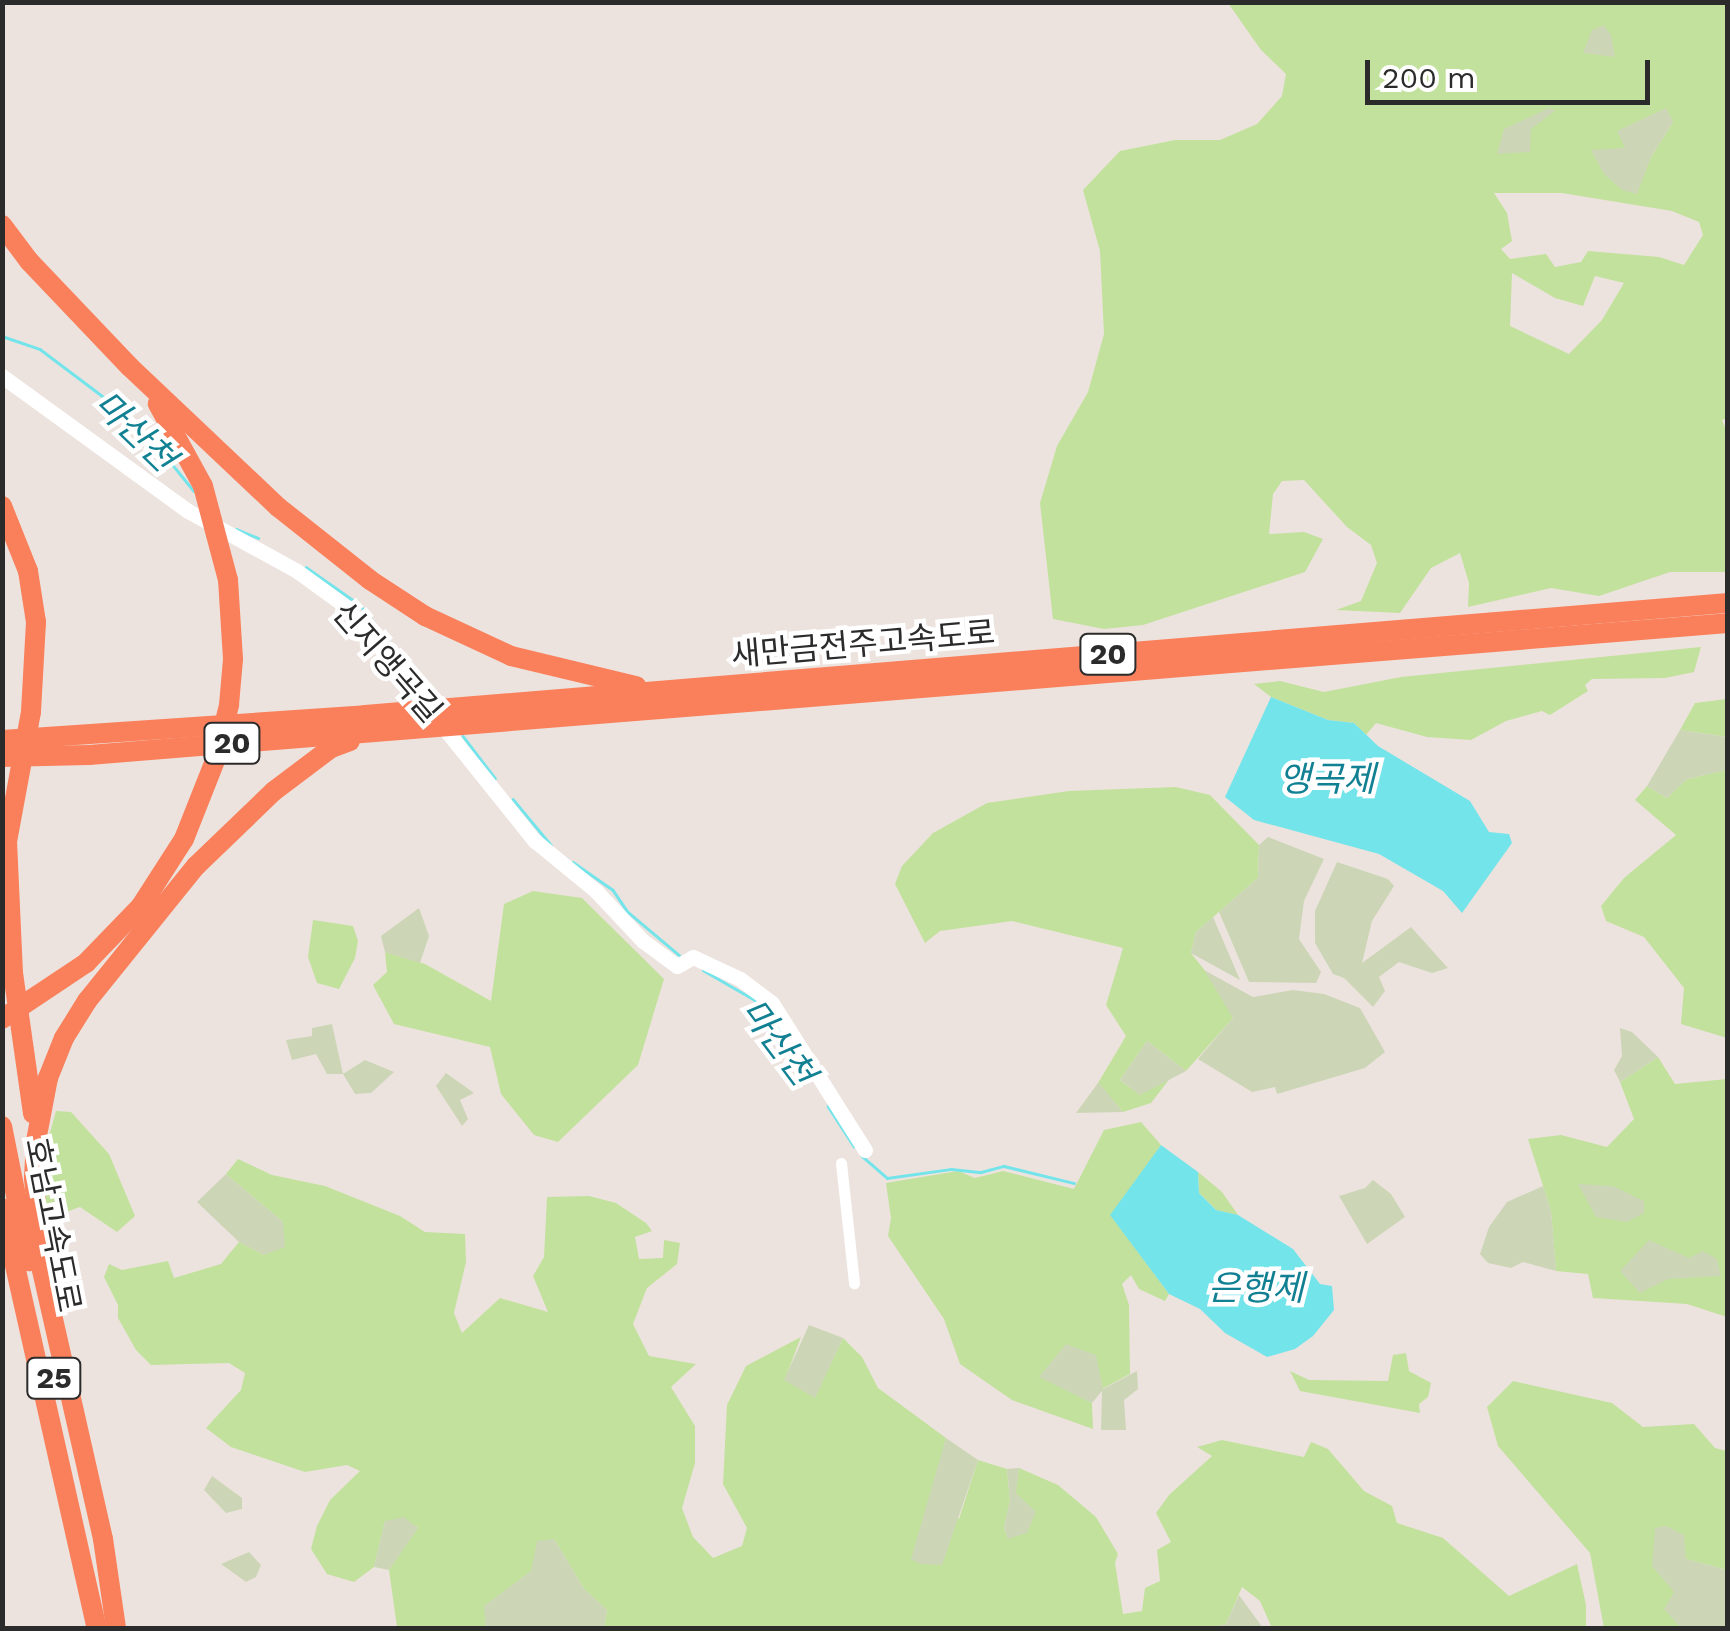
<!DOCTYPE html>
<html>
<head>
<meta charset="utf-8">
<style>
	body { margin:0 }
	#map { position:relative; width:1730px; height:1631px; overflow:hidden; background:#ede3de; font-family:"Work Sans","Noto Sans KR",sans-serif }
	div>[style] { position:absolute }
	.green>* { inset:0; background:#c2e19c }
	.cemetery>* { inset:0; background:#ccd6b6 }
	.water>* { inset:0; background:#74e4eb }
	.stream>* { height:2.5px; margin:-1.25px; padding:0 1.25px; transform-origin:1.25px; border-radius:1.25px; background:#74e4eb }
	.street>* { height:11px; margin:-5.5px; padding:0 5.5px; transform-origin:5.5px; border-radius:5.5px; background:#fff }
	.secondary>* { height:15px; margin:-7.5px; padding:0 7.5px; transform-origin:7.5px; border-radius:7.5px; background:#fff }
	.highway>* { height:20px; margin:-10px; padding:0 10px; transform-origin:10px; border-radius:10px; background:#fa805c }
	span { translate:-50% -50%; white-space:nowrap; text-align:center; line-height:1.15; -webkit-text-stroke:9px #fff; paint-order:stroke }
	.shield-label span { padding:2px 8px; background:#fff; border:2px solid; border-radius:8px; -webkit-text-stroke-width:0 }
	.shield-label { font-size:30px; color:#2b2b2b; font-weight:700 }
	.street-label { font-size:32px; color:#2b2b2b }
	.water-label { font-size:35px; color:#118092; font-style:italic }
	.frame { position:absolute; inset:0; border:5px solid #2b2b2b; pointer-events:none }
	.scale { position:absolute; left:1365px; top:60px; width:285px; height:45px; box-sizing:border-box; border:5px solid #2b2b2b; border-top:0; padding-left:12px; font-size:30px; line-height:35px; white-space:nowrap; color:#2b2b2b; -webkit-text-stroke:8px #fff; paint-order:stroke }
</style>
</head>
<body>
<div id="map">
	<div class="green">
		<div style="clip-path:polygon(evenodd,1228px 3px,1727px 3px,1728px 418px,1722px 420px,1728px 435px,1727px 572px,1670px 572px,1599px 596px,1551px 588px,1468px 607px,1469px 583px,1460px 553px,1431px 568px,1400px 613px,1336px 610px,1361px 601px,1377px 563px,1371px 545px,1347px 527px,1304px 480px,1282px 481px,1273px 494px,1269px 534px,1304px 532px,1323px 539px,1305px 572px,1143px 625px,1104px 629px,1053px 619px,1040px 503px,1057px 446px,1088px 392px,1104px 334px,1100px 251px,1083px 190px,1120px 151px,1175px 140px,1220px 140px,1257px 124px,1282px 96px,1286px 74px,1261px 50px,1228px 3px,1666px 109px,1673px 122px,1651px 157px,1636px 194px,1592px 151px,1626px 148px,1618px 131px,1666px 109px,1228px 3px,1494px 193px,1562px 193px,1672px 211px,1699px 222px,1703px 235px,1684px 265px,1659px 257px,1588px 251px,1581px 262px,1555px 267px,1546px 254px,1510px 259px,1501px 249px,1512px 241px,1507px 213px,1494px 193px,1228px 3px,1512px 273px,1555px 298px,1583px 306px,1595px 276px,1624px 283px,1602px 320px,1569px 354px,1510px 326px,1512px 273px)"></div>
		<div style="clip-path:polygon(1701px 647px,1694px 672px,1665px 678px,1592px 679px,1585px 685px,1588px 691px,1550px 715px,1542px 711px,1506px 721px,1471px 740px,1427px 737px,1376px 723px,1366px 735px,1354px 723px,1328px 720px,1271px 697px,1254px 684px,1280px 681px,1324px 692px,1401px 677px)"></div>
		<div style="clip-path:polygon(1727px 699px,1727px 737px,1680px 730px,1695px 703px)"></div>
		<div style="clip-path:polygon(1727px 770px,1727px 1038px,1681px 1024px,1684px 988px,1644px 937px,1606px 921px,1601px 906px,1624px 878px,1676px 835px,1635px 800px,1647px 786px,1667px 798px,1687px 779px)"></div>
		<div style="clip-path:polygon(1176px 787px,1210px 795px,1259px 845px,1258px 878px,1196px 932px,1191px 953px,1218px 987px,1233px 1018px,1186px 1071px,1147px 1041px,1120px 1080px,1140px 1095px,1171px 1077px,1151px 1103px,1123px 1112px,1098px 1083px,1126px 1036px,1106px 1005px,1123px 948px,1012px 921px,940px 931px,925px 943px,895px 884px,902px 866px,933px 833px,987px 803px,1069px 791px)"></div>
		<div style="clip-path:polygon(533px 891px,582px 898px,664px 979px,638px 1065px,558px 1142px,534px 1135px,501px 1094px,490px 1047px,394px 1024px,373px 985px,387px 972px,385px 952px,425px 964px,491px 1001px,504px 904px)"></div>
		<div style="clip-path:polygon(313px 920px,353px 926px,358px 941px,355px 958px,339px 989px,317px 983px,308px 957px)"></div>
		<div style="clip-path:polygon(1658px 1057px,1675px 1084px,1727px 1079px,1727px 1317px,1687px 1304px,1593px 1298px,1588px 1274px,1556px 1271px,1551px 1211px,1528px 1139px,1561px 1135px,1607px 1147px,1634px 1119px,1620px 1082px)"></div>
		<div style="clip-path:polygon(56px 1111px,71px 1112px,109px 1154px,135px 1216px,117px 1232px,80px 1207px,44px 1220px,37px 1179px)"></div>
		<div style="clip-path:polygon(1141px 1122px,1161px 1145px,1114px 1212px,1118px 1225px,1169px 1294px,1165px 1301px,1139px 1289px,1131px 1275px,1122px 1284px,1129px 1305px,1130px 1374px,1102px 1389px,1039px 1376px,1092px 1403px,1093px 1429px,1012px 1400px,960px 1364px,944px 1319px,888px 1236px,891px 1218px,886px 1183px,958px 1171px,975px 1178px,1003px 1171px,1074px 1189px,1104px 1130px)"></div>
		<div style="clip-path:polygon(238px 1159px,272px 1175px,325px 1186px,400px 1216px,425px 1232px,465px 1234px,466px 1262px,454px 1313px,462px 1333px,500px 1298px,548px 1312px,533px 1276px,544px 1257px,547px 1197px,589px 1196px,616px 1203px,646px 1223px,652px 1231px,635px 1237px,639px 1259px,663px 1258px,664px 1240px,680px 1243px,677px 1264px,647px 1288px,633px 1324px,649px 1356px,696px 1364px,671px 1387px,695px 1426px,695px 1463px,682px 1508px,693px 1537px,713px 1558px,742px 1546px,747px 1528px,723px 1484px,727px 1405px,746px 1366px,801px 1337px,785px 1379px,815px 1397px,843px 1338px,862px 1357px,878px 1388px,946px 1438px,932px 1492px,959px 1519px,978px 1460px,1007px 1469px,1010px 1501px,1004px 1527px,1008px 1539px,1019px 1468px,1058px 1485px,1096px 1517px,1118px 1554px,1115px 1563px,1123px 1614px,1142px 1611px,1145px 1588px,1160px 1581px,1157px 1550px,1171px 1542px,1156px 1513px,1169px 1495px,1212px 1456px,1197px 1447px,1222px 1440px,1304px 1457px,1311px 1442px,1328px 1449px,1364px 1491px,1392px 1506px,1397px 1523px,1443px 1538px,1509px 1596px,1577px 1564px,1586px 1605px,1586px 1628px,1272px 1628px,1260px 1601px,1242px 1587px,1226px 1624px,1208px 1628px,604px 1628px,607px 1610px,584px 1589px,554px 1539px,531px 1571px,485px 1606px,486px 1628px,397px 1627px,389px 1570px,418px 1527px,385px 1521px,374px 1567px,354px 1582px,327px 1574px,311px 1549px,317px 1526px,330px 1500px,360px 1471px,347px 1465px,305px 1472px,231px 1447px,206px 1428px,241px 1390px,245px 1373px,229px 1363px,151px 1365px,136px 1350px,118px 1318px,118px 1305px,104px 1277px,109px 1264px,122px 1270px,168px 1261px,174px 1278px,221px 1264px,239px 1242px,264px 1255px,283px 1222px,226px 1174px)"></div>
		<div style="clip-path:polygon(1198px 1172px,1222px 1192px,1238px 1215px,1216px 1210px,1199px 1193px)"></div>
		<div style="clip-path:polygon(1406px 1353px,1409px 1371px,1431px 1383px,1428px 1397px,1419px 1404px,1420px 1413px,1300px 1391px,1290px 1371px,1309px 1380px,1388px 1381px,1393px 1355px)"></div>
		<div style="clip-path:polygon(1513px 1381px,1612px 1403px,1643px 1427px,1694px 1424px,1715px 1448px,1727px 1451px,1727px 1570px,1686px 1559px,1664px 1574px,1674px 1592px,1681px 1628px,1604px 1628px,1590px 1553px,1498px 1446px,1487px 1407px)"></div>
	</div>
	<div class="cemetery">
		<div style="clip-path:polygon(1604px 25px,1611px 35px,1615px 57px,1583px 53px,1592px 30px)"></div>
		<div style="clip-path:polygon(1549px 108px,1555px 111px,1531px 129px,1530px 152px,1497px 154px,1504px 129px)"></div>
		<div style="clip-path:polygon(1666px 108px,1673px 122px,1651px 157px,1637px 194px,1622px 190px,1604px 174px,1591px 150px,1625px 148px,1617px 131px)"></div>
		<div style="clip-path:polygon(1680px 730px,1727px 737px,1727px 770px,1687px 779px,1667px 798px,1647px 786px)"></div>
		<div style="clip-path:polygon(1268px 837px,1324px 859px,1304px 901px,1299px 939px,1321px 972px,1316px 983px,1249px 982px,1219px 912px,1258px 878px,1259px 845px)"></div>
		<div style="clip-path:polygon(1337px 862px,1388px 879px,1394px 886px,1372px 921px,1362px 963px,1411px 927px,1448px 968px,1432px 973px,1399px 962px,1379px 977px,1385px 991px,1373px 1007px,1344px 978px,1333px 974px,1315px 943px,1315px 911px)"></div>
		<div style="clip-path:polygon(419px 908px,429px 936px,420px 963px,385px 952px,381px 936px)"></div>
		<div style="clip-path:polygon(1213px 917px,1240px 980px,1191px 953px,1196px 932px)"></div>
		<div style="clip-path:polygon(1204px 970px,1253px 997px,1293px 990px,1324px 994px,1360px 1008px,1385px 1052px,1365px 1068px,1277px 1094px,1275px 1087px,1252px 1092px,1198px 1059px,1233px 1018px)"></div>
		<div style="clip-path:polygon(332px 1024px,343px 1074px,365px 1060px,394px 1072px,371px 1093px,355px 1094px,343px 1074px,327px 1074px,316px 1054px,292px 1060px,286px 1040px,312px 1036px,312px 1028px)"></div>
		<div style="clip-path:polygon(1620px 1028px,1632px 1032px,1658px 1057px,1620px 1082px,1614px 1070px,1622px 1056px)"></div>
		<div style="clip-path:polygon(1147px 1041px,1186px 1071px,1140px 1095px,1120px 1080px)"></div>
		<div style="clip-path:polygon(446px 1073px,474px 1093px,460px 1100px,468px 1119px,462px 1126px,436px 1086px)"></div>
		<div style="clip-path:polygon(1098px 1083px,1099px 1083px,1123px 1112px,1076px 1113px)"></div>
		<div style="clip-path:polygon(226px 1174px,283px 1222px,285px 1247px,264px 1255px,239px 1242px,197px 1202px)"></div>
		<div style="clip-path:polygon(1373px 1180px,1391px 1194px,1405px 1217px,1367px 1244px,1339px 1196px,1365px 1188px)"></div>
		<div style="clip-path:polygon(1578px 1184px,1613px 1186px,1644px 1201px,1644px 1213px,1627px 1222px,1596px 1217px)"></div>
		<div style="clip-path:polygon(1543px 1186px,1551px 1211px,1556px 1271px,1523px 1262px,1511px 1268px,1488px 1263px,1480px 1254px,1489px 1227px,1507px 1202px)"></div>
		<div style="clip-path:polygon(1649px 1240px,1689px 1258px,1703px 1251px,1717px 1259px,1721px 1276px,1668px 1279px,1640px 1293px,1620px 1271px)"></div>
		<div style="clip-path:polygon(809px 1325px,843px 1338px,815px 1398px,784px 1380px)"></div>
		<div style="clip-path:polygon(1066px 1344px,1096px 1355px,1103px 1389px,1137px 1371px,1138px 1389px,1124px 1400px,1126px 1430px,1101px 1430px,1102px 1391px,1092px 1403px,1039px 1377px)"></div>
		<div style="clip-path:polygon(946px 1438px,978px 1460px,942px 1565px,920px 1564px,911px 1559px)"></div>
		<div style="clip-path:polygon(1019px 1468px,1016px 1493px,1036px 1512px,1027px 1533px,1008px 1539px,1004px 1527px,1010px 1501px,1007px 1469px)"></div>
		<div style="clip-path:polygon(212px 1476px,242px 1498px,242px 1509px,226px 1513px,204px 1490px)"></div>
		<div style="clip-path:polygon(404px 1517px,418px 1528px,389px 1570px,374px 1567px,385px 1521px)"></div>
		<div style="clip-path:polygon(1666px 1526px,1684px 1535px,1686px 1559px,1727px 1570px,1727px 1628px,1681px 1628px,1664px 1609px,1674px 1592px,1652px 1566px,1655px 1528px)"></div>
		<div style="clip-path:polygon(554px 1539px,584px 1589px,607px 1610px,604px 1628px,486px 1628px,484px 1606px,531px 1571px,537px 1541px)"></div>
		<div style="clip-path:polygon(249px 1552px,261px 1565px,256px 1577px,246px 1582px,221px 1564px)"></div>
		<div style="clip-path:polygon(1239px 1595px,1263px 1628px,1208px 1628px,1226px 1624px)"></div>
	</div>
	<div class="water">
		<div style="clip-path:polygon(1271px 697px,1328px 720px,1354px 723px,1378px 746px,1470px 801px,1489px 832px,1509px 834px,1512px 843px,1462px 913px,1443px 891px,1379px 854px,1254px 820px,1225px 797px)"></div>
		<div style="clip-path:polygon(1161px 1145px,1198px 1172px,1199px 1193px,1216px 1210px,1238px 1215px,1293px 1249px,1320px 1284px,1332px 1286px,1334px 1310px,1313px 1336px,1295px 1349px,1267px 1357px,1225px 1333px,1200px 1309px,1169px 1294px,1110px 1215px)"></div>
	</div>
	<div class="stream">
		<div style="left:2px;top:336px;width:40px;rotate:18.9deg"></div>
		<div style="left:40px;top:349px;width:81px;rotate:37deg"></div>
		<div style="left:105px;top:398px;width:74px;rotate:42.8deg"></div>
		<div style="left:159px;top:448px;width:55px;rotate:50.9deg"></div>
		<div style="left:236px;top:529px;width:24px;rotate:22deg"></div>
		<div style="left:306px;top:567px;width:66px;rotate:35.1deg"></div>
		<div style="left:360px;top:605px;width:123px;rotate:51.9deg"></div>
		<div style="left:463px;top:736px;width:53px;rotate:52.7deg"></div>
		<div style="left:513px;top:799px;width:60px;rotate:50.4deg"></div>
		<div style="left:573px;top:862px;width:49px;rotate:35deg"></div>
		<div style="left:613px;top:890px;width:27px;rotate:56deg"></div>
		<div style="left:628px;top:912px;width:67px;rotate:40.1deg"></div>
		<div style="left:703px;top:970px;width:60px;rotate:30deg"></div>
		<div style="left:755px;top:1000px;width:41px;rotate:50.9deg"></div>
		<div style="left:828px;top:1106px;width:48px;rotate:57deg"></div>
		<div style="left:862px;top:1156px;width:33px;rotate:41deg"></div>
		<div style="left:887px;top:1178px;width:65px;rotate:-8deg"></div>
		<div style="left:951px;top:1169px;width:30px;rotate:6deg"></div>
		<div style="left:981px;top:1172px;width:24px;rotate:-15deg"></div>
		<div style="left:1004px;top:1166px;width:72px;rotate:13.7deg"></div>
	</div>
	<div class="street">
		<div style="left:841px;top:1163px;width:121px;rotate:83.8deg"></div>
	</div>
	<div class="secondary">
		<div style="left:2px;top:376px;width:230px;rotate:36deg"></div>
		<div style="left:188px;top:511px;width:124px;rotate:28.8deg"></div>
		<div style="left:297px;top:571px;width:63px;rotate:36deg"></div>
		<div style="left:348px;top:608px;width:299px;rotate:51.3deg"></div>
		<div style="left:535px;top:841px;width:79px;rotate:39.3deg"></div>
		<div style="left:596px;top:891px;width:69px;rotate:46.8deg"></div>
		<div style="left:643px;top:941px;width:42px;rotate:36.3deg"></div>
		<div style="left:677px;top:966px;width:18px;rotate:-29deg"></div>
		<div style="left:693px;top:957px;width:52px;rotate:25.1deg"></div>
		<div style="left:740px;top:979px;width:40px;rotate:37deg"></div>
		<div style="left:772px;top:1003px;width:174px;rotate:57.7deg"></div>
	</div>
	<div class="highway">
		<div style="left:2px;top:225px;width:45px;rotate:53.1deg"></div>
		<div style="left:29px;top:261px;width:146px;rotate:46.4deg"></div>
		<div style="left:130px;top:367px;width:204px;rotate:43.4deg"></div>
		<div style="left:278px;top:507px;width:117px;rotate:38.4deg"></div>
		<div style="left:370px;top:580px;width:66px;rotate:33.2deg"></div>
		<div style="left:425px;top:616px;width:95px;rotate:24.9deg"></div>
		<div style="left:511px;top:656px;width:129px;rotate:13.5deg"></div>
		<div style="left:2px;top:506px;width:70px;rotate:68.2deg"></div>
		<div style="left:28px;top:571px;width:52px;rotate:81.1deg"></div>
		<div style="left:36px;top:622px;width:90px;rotate:93.2deg"></div>
		<div style="left:31px;top:712px;width:131px;rotate:100.5deg"></div>
		<div style="left:7px;top:841px;width:132px;rotate:87.4deg"></div>
		<div style="left:13px;top:973px;width:142px;rotate:81.9deg"></div>
		<div style="left:2px;top:740px;width:364px;rotate:-3.9deg"></div>
		<div style="left:365px;top:715px;width:1368px;rotate:-4.7deg"></div>
		<div style="left:2px;top:757px;width:87px;rotate:-1.3deg"></div>
		<div style="left:89px;top:755px;width:1644px;rotate:-4.6deg"></div>
		<div style="left:2px;top:1019px;width:101px;rotate:-33.7deg"></div>
		<div style="left:86px;top:963px;width:79px;rotate:-46deg"></div>
		<div style="left:141px;top:906px;width:80px;rotate:-57.3deg"></div>
		<div style="left:184px;top:839px;width:87px;rotate:-68.4deg"></div>
		<div style="left:216px;top:758px;width:55px;rotate:-76.2deg"></div>
		<div style="left:229px;top:705px;width:46px;rotate:-85deg"></div>
		<div style="left:233px;top:659px;width:79px;rotate:-93.6deg"></div>
		<div style="left:228px;top:580px;width:97px;rotate:-104.9deg"></div>
		<div style="left:203px;top:486px;width:94px;rotate:-118.8deg"></div>
		<div style="left:2px;top:1126px;width:138px;rotate:78.7deg"></div>
		<div style="left:2px;top:1208px;width:431px;rotate:77.3deg"></div>
		<div style="left:116px;top:1628px;width:90px;rotate:-98.3deg"></div>
		<div style="left:103px;top:1539px;width:276px;rotate:-102.8deg"></div>
		<div style="left:42px;top:1270px;width:92px;rotate:-95deg"></div>
		<div style="left:34px;top:1178px;width:37px;rotate:-87deg"></div>
		<div style="left:36px;top:1141px;width:64px;rotate:-79.2deg"></div>
		<div style="left:48px;top:1078px;width:43px;rotate:-68.2deg"></div>
		<div style="left:64px;top:1038px;width:44px;rotate:-58.1deg"></div>
		<div style="left:87px;top:1001px;width:174px;rotate:-51.1deg"></div>
		<div style="left:196px;top:866px;width:108px;rotate:-43.9deg"></div>
		<div style="left:274px;top:791px;width:71px;rotate:-37deg"></div>
		<div style="left:331px;top:748px;width:20px;rotate:-20deg"></div>
	</div>
	<div class="shield-label">
		<span style="left:1108px;top:654px">20</span>
		<span style="left:232px;top:743px">20</span>
		<span style="left:54px;top:1378px">25</span>
	</div>
	<div class="street-label">
		<span style="left:863px;top:644px;rotate:-5deg">새만금전주고속도로</span>
		<span style="left:387px;top:662px;rotate:49deg">신지앵곡길</span>
		<span style="left:53px;top:1225px;rotate:79deg">호남고속도로</span>
	</div>
	<div class="water-label">
		<span style="left:135px;top:431px;rotate:44deg">마산천</span>
		<span style="left:1327px;top:779px">앵곡제</span>
		<span style="left:778px;top:1042px;rotate:53deg">마산천</span>
		<span style="left:1256px;top:1288px">은행제</span>
	</div>
	<div class="frame"></div>
	<div class="scale">200 m</div>
</div>
</body>
</html>
